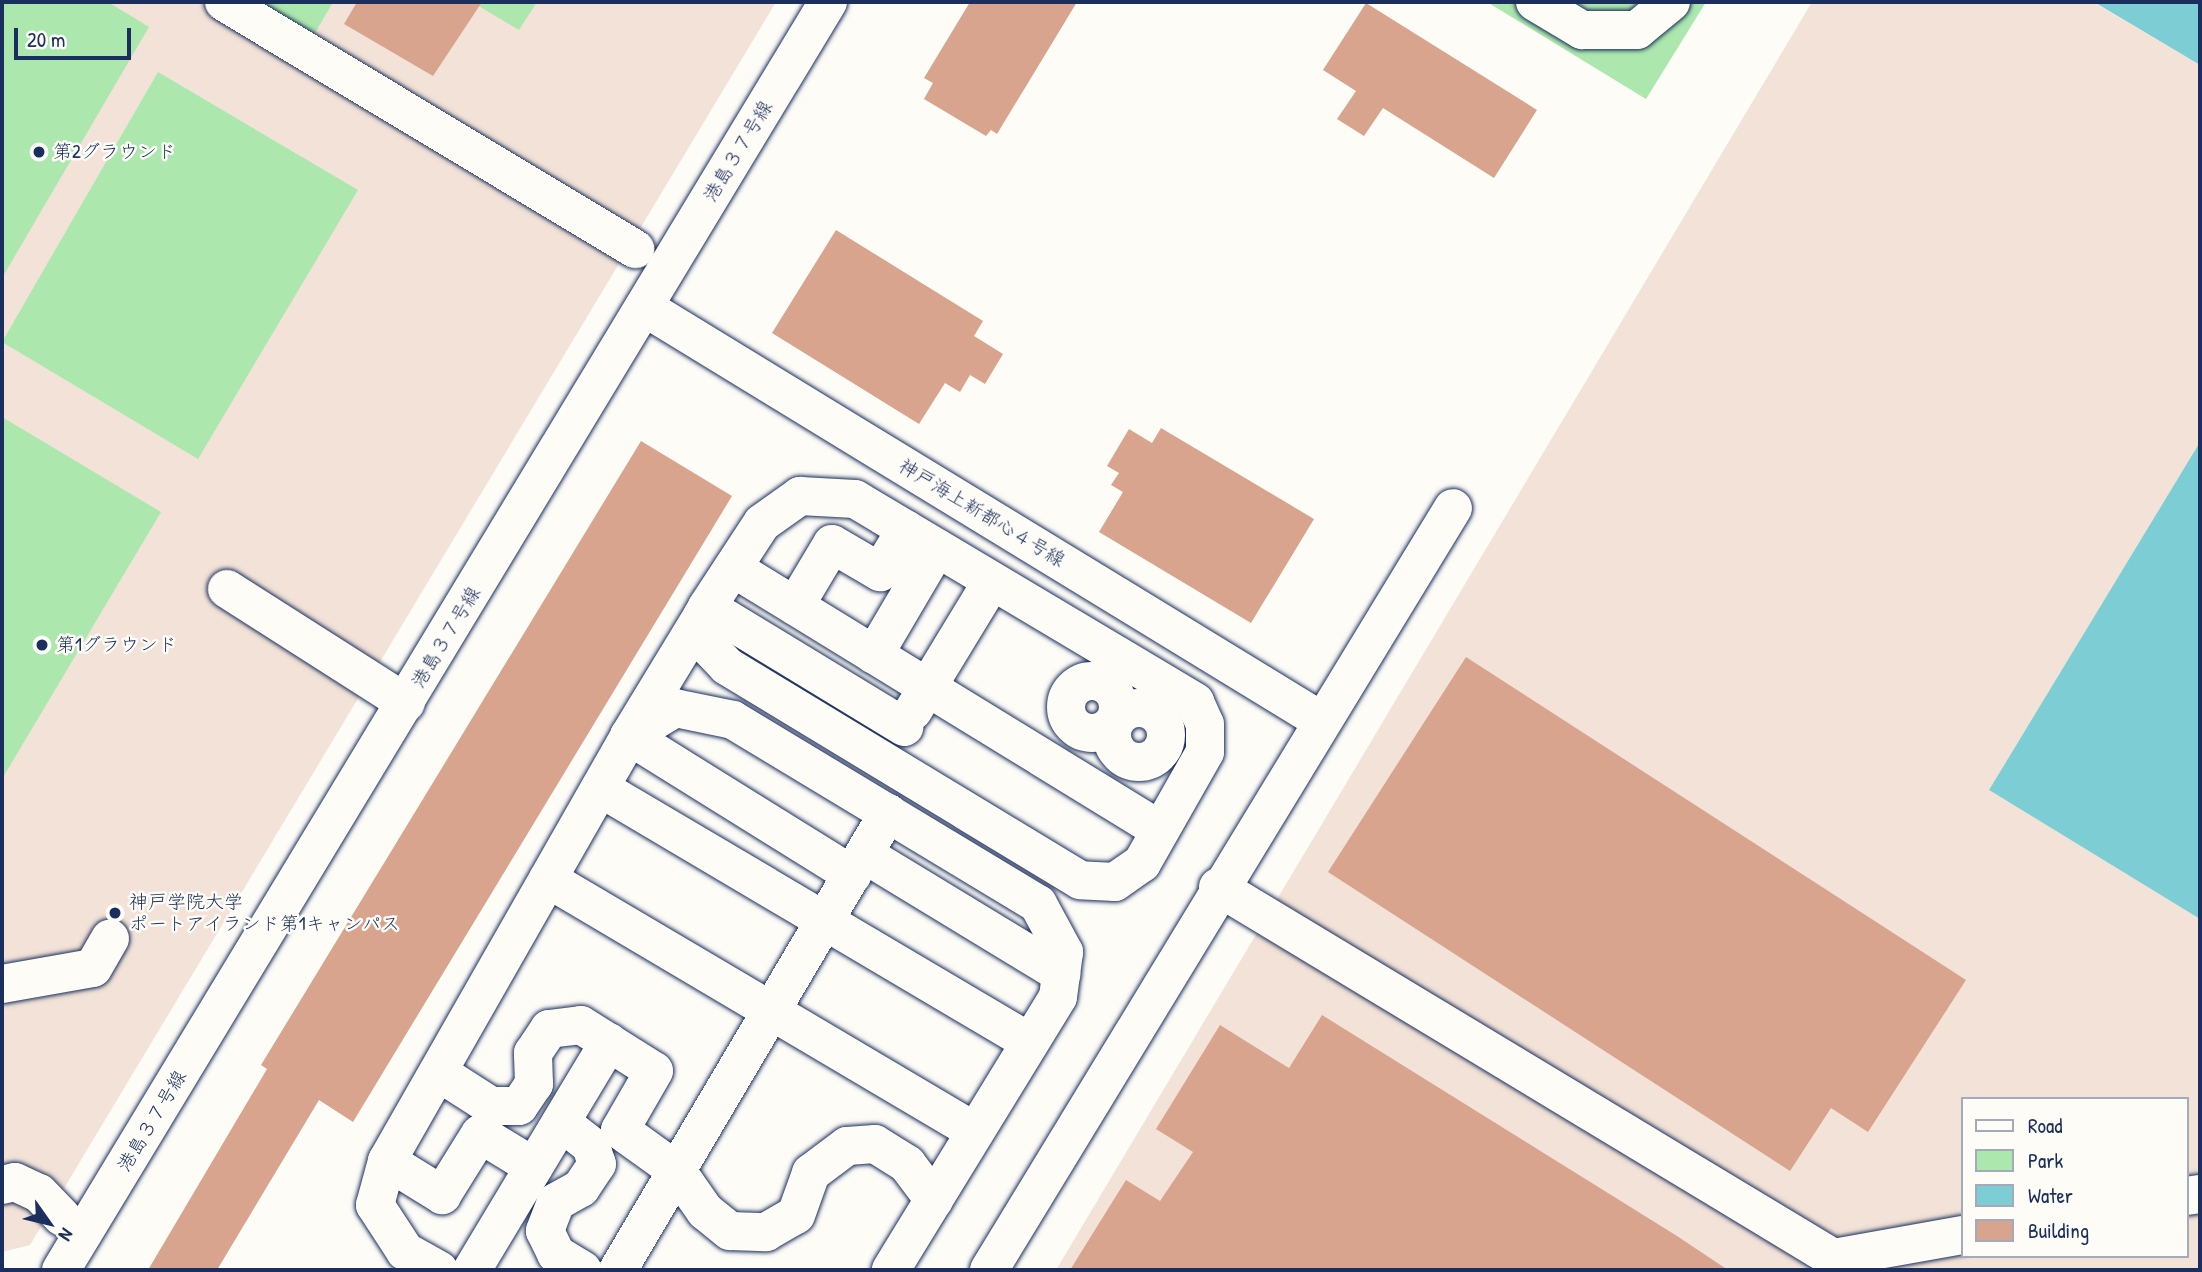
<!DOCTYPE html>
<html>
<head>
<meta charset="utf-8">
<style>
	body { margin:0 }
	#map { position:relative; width:2202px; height:1272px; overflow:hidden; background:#fdfcf7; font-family:"Patrick Hand","Klee One",sans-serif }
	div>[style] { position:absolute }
	.built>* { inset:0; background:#f2e2d7 }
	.green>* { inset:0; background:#ace8ad }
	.water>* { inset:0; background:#7dced4 }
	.building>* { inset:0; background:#d8a48d }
	.roads { filter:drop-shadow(0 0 2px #1b2f5e) drop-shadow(0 0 2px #1b2f5e) }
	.minor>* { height:38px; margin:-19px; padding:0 19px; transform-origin:19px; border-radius:19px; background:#fdfcf7 }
	.minor>.ring { margin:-19px; padding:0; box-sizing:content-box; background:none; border:38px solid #fdfcf7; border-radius:50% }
	.dots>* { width:19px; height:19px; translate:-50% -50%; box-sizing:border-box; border:4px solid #fdfcf7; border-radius:50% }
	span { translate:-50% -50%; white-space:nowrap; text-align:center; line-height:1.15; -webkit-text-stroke:5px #fdfcf7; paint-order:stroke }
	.street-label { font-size:19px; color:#1b2f5e }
	.poi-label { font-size:19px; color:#1b2f5e }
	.left { translate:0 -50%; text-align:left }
	.frame { position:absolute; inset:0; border:4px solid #1b2f5e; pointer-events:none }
	.legend { position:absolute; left:1961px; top:1097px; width:228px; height:161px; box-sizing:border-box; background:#fdfcf7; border:2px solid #a3aaba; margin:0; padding:9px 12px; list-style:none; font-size:21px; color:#1b2f5e }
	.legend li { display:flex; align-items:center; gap:14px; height:35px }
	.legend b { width:35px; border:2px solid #a3aaba }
	.north { position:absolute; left:14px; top:1188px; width:70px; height:70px; -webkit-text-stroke:5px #fdfcf7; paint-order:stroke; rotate:124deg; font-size:19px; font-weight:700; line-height:28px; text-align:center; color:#1b2f5e }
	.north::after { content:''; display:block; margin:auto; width:24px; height:32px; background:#1b2f5e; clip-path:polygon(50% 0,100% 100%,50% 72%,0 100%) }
	.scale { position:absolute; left:14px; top:28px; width:117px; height:32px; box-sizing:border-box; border:4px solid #1b2f5e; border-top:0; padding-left:9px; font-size:21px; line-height:24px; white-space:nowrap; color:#1b2f5e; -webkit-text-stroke:5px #fdfcf7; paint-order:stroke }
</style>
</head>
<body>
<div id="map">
	<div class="built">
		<div style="clip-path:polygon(2px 2px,776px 2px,30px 1245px,2px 1252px)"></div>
		<div style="clip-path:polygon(evenodd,1812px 2px,2093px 2px,2200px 65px,2200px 442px,1989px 790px,2200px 919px,2200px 1270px,1056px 1270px,1812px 2px,1962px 1099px,2186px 1099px,2186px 1256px,1962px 1256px,1962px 1099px)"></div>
	</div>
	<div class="green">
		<div style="clip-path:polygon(2px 2px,108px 2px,149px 27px,2px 278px)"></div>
		<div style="clip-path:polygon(250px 2px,333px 2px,312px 38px)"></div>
		<div style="clip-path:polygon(472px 2px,537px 2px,519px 30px)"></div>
		<div style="clip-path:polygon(1487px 2px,1706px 2px,1646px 99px)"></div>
		<div style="clip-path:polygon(158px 72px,358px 190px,198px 459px,2px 342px)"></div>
		<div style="clip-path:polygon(2px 417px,161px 512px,2px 779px)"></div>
	</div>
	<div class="water">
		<div style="clip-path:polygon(2094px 2px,2200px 2px,2200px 65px)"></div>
		<div style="clip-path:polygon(2200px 442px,2200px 919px,1989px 790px)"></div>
	</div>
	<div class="building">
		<div style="clip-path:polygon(357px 2px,482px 2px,433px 76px,344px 24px)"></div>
		<div style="clip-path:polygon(970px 2px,1077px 2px,997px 134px,991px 130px,986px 136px,924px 99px,933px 83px,924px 78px)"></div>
		<div style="clip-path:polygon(1366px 3px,1537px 110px,1494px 178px,1383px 108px,1364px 136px,1337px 119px,1356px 91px,1323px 70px)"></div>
		<div style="clip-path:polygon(836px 230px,983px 321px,974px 336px,1003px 354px,985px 384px,970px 375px,960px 392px,945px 383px,919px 424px,772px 333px)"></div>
		<div style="clip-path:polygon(1161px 428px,1314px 519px,1251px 623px,1099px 532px,1123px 492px,1111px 485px,1119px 473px,1107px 466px,1129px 429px,1152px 443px)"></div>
		<div style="clip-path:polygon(641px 441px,732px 496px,353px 1122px,319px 1100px,217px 1270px,148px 1270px,267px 1069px,261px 1065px)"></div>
		<div style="clip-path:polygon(1466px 657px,1966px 980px,1868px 1132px,1831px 1108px,1790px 1171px,1328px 872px)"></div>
		<div style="clip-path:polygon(1322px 1015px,1677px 1236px,1728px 1270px,1070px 1270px,1126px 1180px,1160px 1201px,1193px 1152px,1156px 1129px,1220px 1025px,1289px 1068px)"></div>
	</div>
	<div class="roads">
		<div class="minor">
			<div style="left:224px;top:2px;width:480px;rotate:31deg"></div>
			<div style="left:1535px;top:2px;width:55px;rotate:30.8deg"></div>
			<div style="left:1582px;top:30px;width:55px"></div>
			<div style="left:1637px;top:30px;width:44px;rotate:-39.5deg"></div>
			<div style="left:644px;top:307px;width:792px;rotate:31.42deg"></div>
			<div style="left:800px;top:496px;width:55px;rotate:3.1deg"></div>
			<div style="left:855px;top:499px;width:396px;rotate:30.8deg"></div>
			<div style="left:1195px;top:702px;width:24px;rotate:66deg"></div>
			<div style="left:1205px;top:724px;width:28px;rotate:90deg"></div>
			<div style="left:1205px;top:752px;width:128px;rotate:119.6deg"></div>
			<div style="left:1142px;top:863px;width:33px;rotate:145deg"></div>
			<div style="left:1115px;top:882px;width:35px;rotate:-177deg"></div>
			<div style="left:1080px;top:880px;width:413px;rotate:-148.8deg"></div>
			<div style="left:727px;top:666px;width:29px;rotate:-134deg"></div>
			<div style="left:707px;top:645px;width:29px;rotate:-100deg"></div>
			<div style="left:702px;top:616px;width:10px;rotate:-61deg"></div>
			<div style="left:707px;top:607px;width:100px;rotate:-56.8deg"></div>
			<div style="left:762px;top:523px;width:47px;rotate:-35.4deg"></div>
			<div style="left:733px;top:568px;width:501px;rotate:31.53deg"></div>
			<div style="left:227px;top:589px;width:212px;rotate:32.5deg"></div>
			<div style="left:795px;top:606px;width:72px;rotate:-59.2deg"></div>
			<div style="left:832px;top:544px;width:56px;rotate:30.3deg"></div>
			<div style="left:880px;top:572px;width:50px;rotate:-58.8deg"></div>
			<div style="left:707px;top:607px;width:231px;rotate:31.3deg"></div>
			<div style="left:702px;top:616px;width:140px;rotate:121.3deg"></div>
			<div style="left:629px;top:736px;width:263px;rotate:31.9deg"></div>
			<div style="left:874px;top:655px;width:124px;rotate:-59.5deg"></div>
			<div class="ring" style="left:1066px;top:681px;width:14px;height:14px"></div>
			<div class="ring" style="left:1112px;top:708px;width:16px;height:16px"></div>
			<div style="left:913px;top:711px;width:152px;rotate:-58.7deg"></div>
			<div style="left:600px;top:788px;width:499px;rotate:30.6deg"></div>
			<div style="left:864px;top:854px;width:231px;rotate:31.3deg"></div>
			<div style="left:548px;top:879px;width:496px;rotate:30.6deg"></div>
			<div style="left:1218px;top:887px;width:718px;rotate:31.1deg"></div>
			<div style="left:1833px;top:1258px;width:12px;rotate:81deg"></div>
			<div style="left:2px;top:984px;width:92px;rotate:-10deg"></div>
			<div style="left:93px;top:968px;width:34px;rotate:-60deg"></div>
			<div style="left:438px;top:1072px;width:63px;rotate:32.7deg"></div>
			<div style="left:491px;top:1106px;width:28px"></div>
			<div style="left:519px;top:1106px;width:27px;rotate:-56deg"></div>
			<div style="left:534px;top:1084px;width:31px;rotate:-92deg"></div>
			<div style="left:533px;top:1053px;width:29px;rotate:-56deg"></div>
			<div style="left:549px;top:1029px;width:32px;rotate:-7deg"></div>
			<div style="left:581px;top:1025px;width:86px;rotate:32.2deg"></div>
			<div style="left:654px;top:1071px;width:68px;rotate:120deg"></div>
			<div style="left:620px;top:1130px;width:70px;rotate:35.7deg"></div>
			<div style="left:677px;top:1171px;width:49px;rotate:55deg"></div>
			<div style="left:705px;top:1211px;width:32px;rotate:39deg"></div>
			<div style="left:730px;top:1231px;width:36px;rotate:2deg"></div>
			<div style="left:766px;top:1232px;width:34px;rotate:-30deg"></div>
			<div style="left:796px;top:1215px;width:45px;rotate:-70.3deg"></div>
			<div style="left:811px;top:1173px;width:45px;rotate:-36.9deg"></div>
			<div style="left:847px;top:1146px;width:28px;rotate:-4deg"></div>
			<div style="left:875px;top:1144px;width:38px;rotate:32deg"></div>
			<div style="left:907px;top:1164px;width:45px;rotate:53.1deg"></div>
			<div style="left:562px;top:1123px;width:37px;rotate:38deg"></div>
			<div style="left:591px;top:1146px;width:19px;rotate:72deg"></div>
			<div style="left:597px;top:1164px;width:29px;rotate:124deg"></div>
			<div style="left:581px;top:1188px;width:29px;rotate:151deg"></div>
			<div style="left:556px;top:1202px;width:31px;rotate:111deg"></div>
			<div style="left:545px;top:1231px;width:25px;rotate:64deg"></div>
			<div style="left:556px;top:1254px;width:31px;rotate:31deg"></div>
			<div style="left:387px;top:1161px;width:65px;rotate:31.7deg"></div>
			<div style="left:442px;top:1195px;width:72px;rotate:-58.1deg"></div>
			<div style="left:480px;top:1134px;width:63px;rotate:31.4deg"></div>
			<div style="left:2px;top:1185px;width:13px;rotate:-13deg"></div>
			<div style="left:15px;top:1182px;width:26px;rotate:25deg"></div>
			<div style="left:39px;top:1193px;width:33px;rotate:46deg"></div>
			<div style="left:2186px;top:1196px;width:14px;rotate:-8deg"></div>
			<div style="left:1833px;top:1258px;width:131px;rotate:-10.1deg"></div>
			<div style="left:61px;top:1270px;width:1482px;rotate:-58.83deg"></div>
			<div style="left:439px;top:1270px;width:39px;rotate:-151deg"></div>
			<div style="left:405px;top:1251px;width:55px;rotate:-123.1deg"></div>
			<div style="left:375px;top:1205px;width:46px;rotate:-74.7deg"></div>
			<div style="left:387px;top:1161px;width:489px;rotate:-60.3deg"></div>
			<div style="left:629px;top:736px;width:54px;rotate:-31.3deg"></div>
			<div style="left:675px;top:708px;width:59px;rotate:11.7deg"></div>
			<div style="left:733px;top:720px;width:356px;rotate:31.1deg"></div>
			<div style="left:1038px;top:904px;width:55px;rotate:61.6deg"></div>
			<div style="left:1064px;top:952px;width:45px;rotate:97.6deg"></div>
			<div style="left:1058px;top:997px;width:320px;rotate:121.5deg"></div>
			<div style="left:472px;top:1270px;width:266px;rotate:-59deg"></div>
			<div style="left:618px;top:1270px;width:531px;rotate:-59.42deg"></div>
			<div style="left:989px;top:1270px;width:892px;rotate:-58.66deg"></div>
		</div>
	</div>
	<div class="dots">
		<div style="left:39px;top:152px;background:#1b2f5e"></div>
		<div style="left:42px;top:645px;background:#1b2f5e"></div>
		<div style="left:115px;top:913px;background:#1b2f5e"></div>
	</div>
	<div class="street-label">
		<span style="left:738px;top:151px;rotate:-59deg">港島３７号線</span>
		<span style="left:982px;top:513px;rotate:31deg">神戸海上新都心４号線</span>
		<span style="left:446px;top:637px;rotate:-59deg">港島３７号線</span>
		<span style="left:152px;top:1121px;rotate:-59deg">港島３７号線</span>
	</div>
	<div class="poi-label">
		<span class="left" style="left:53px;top:152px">第2グラウンド</span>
		<span class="left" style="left:56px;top:645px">第1グラウンド</span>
		<span class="left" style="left:129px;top:913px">神戸学院大学<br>ポートアイランド第1キャンパス</span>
	</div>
	<div class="frame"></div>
	<ul class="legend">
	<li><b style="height:9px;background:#fdfcf7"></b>Road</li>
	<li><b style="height:19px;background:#ace8ad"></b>Park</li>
	<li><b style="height:19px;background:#7dced4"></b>Water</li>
	<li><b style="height:19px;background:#d8a48d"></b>Building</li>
	</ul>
	<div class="north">N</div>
	<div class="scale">20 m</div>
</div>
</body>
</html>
